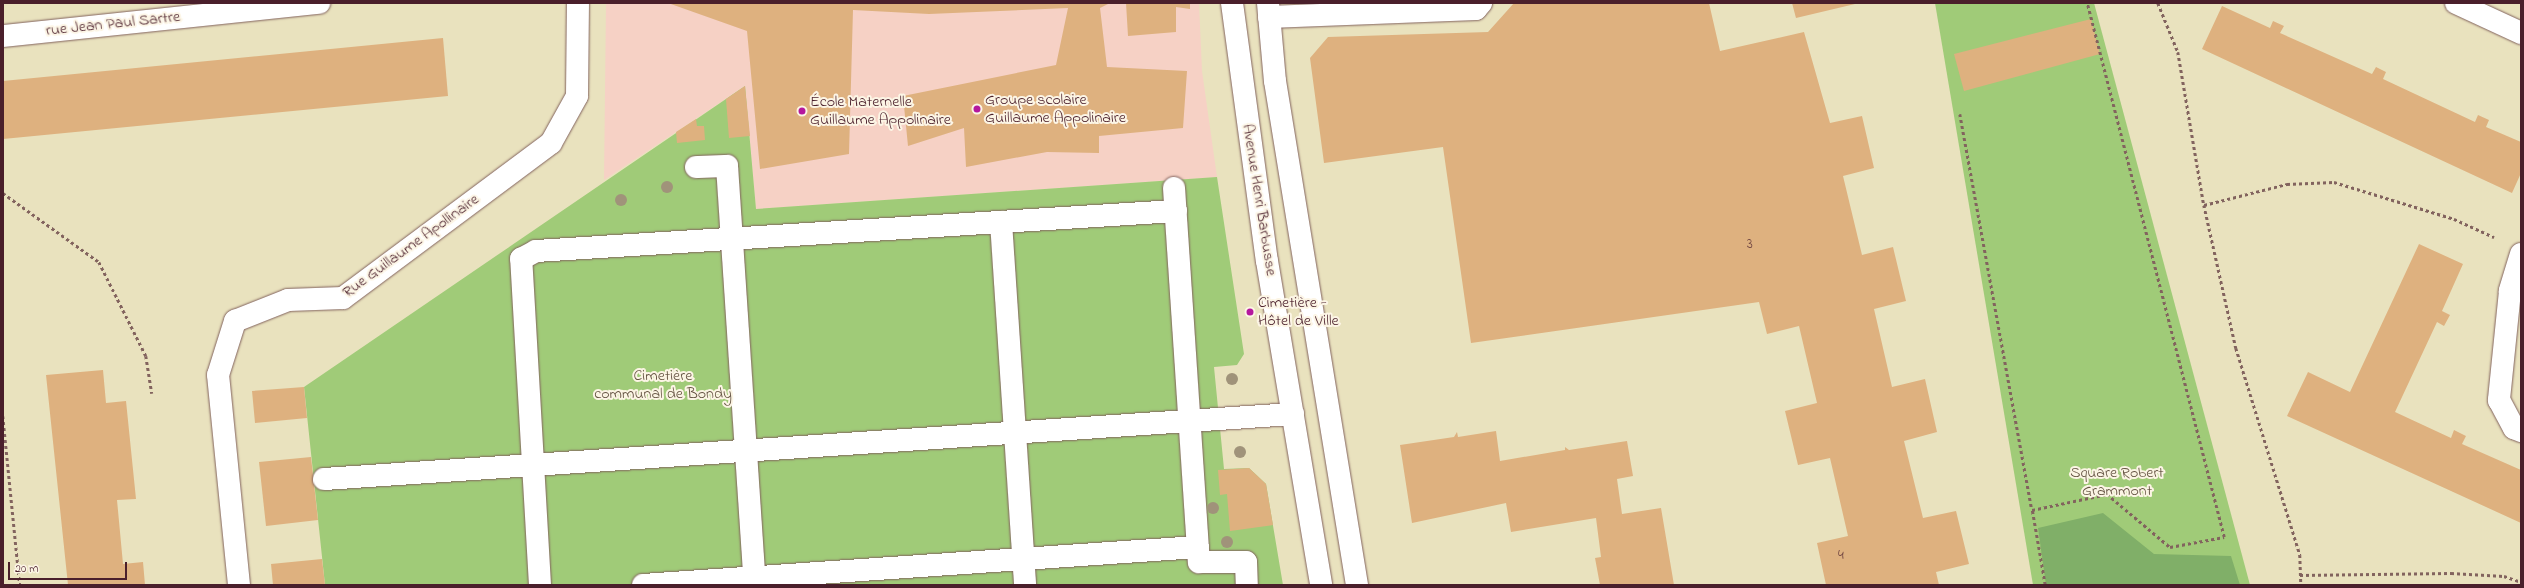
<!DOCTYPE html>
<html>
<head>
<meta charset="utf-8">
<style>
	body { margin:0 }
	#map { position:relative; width:2524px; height:588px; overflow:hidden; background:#e9e2be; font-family:"Indie Flower",sans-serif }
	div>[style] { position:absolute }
	.built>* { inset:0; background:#f6d1c5 }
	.green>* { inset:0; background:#a0cb78 }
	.forest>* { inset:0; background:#80af68 }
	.building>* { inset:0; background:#deb17f }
	.path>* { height:2.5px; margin-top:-1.25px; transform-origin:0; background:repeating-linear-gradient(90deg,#82635e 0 3px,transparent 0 6px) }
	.roads { filter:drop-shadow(0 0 1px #82635e) drop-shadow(0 0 1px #82635e) }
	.minor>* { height:22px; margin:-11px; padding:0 11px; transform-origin:11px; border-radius:11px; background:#fff }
	.trees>* { width:12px; height:12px; margin:-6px; border-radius:50%; background:#a0937a }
	.dots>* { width:11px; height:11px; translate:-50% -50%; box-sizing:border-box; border:2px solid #fcf5e5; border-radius:50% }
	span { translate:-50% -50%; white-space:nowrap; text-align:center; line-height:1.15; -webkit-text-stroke:4px #fcf5e5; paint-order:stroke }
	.number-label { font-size:14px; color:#6f4440 }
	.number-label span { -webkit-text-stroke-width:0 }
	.street-label { font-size:16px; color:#4a1f2b }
	.poi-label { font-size:16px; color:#4a1f2b }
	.left { translate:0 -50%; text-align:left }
	.park-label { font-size:16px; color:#645342 }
	.frame { position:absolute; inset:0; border:4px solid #4a1f2b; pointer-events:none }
	.scale { position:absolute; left:8px; top:562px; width:119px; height:18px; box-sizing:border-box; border:2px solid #4a1f2b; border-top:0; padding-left:5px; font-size:12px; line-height:14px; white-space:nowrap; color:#4a1f2b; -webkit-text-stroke:3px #fcf5e5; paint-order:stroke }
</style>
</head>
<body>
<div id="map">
	<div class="built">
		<div style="clip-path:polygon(606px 3px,1199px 3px,1202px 71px,1217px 177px,756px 209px,745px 86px,604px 180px)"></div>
	</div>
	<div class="green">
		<div style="clip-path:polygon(1935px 3px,2094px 3px,2250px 585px,2033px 585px)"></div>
		<div style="clip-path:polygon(745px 86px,756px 209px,1217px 177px,1244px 354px,1237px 365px,1214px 367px,1224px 469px,1249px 468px,1266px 484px,1283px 585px,325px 585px,304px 387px)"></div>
	</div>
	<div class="forest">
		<div style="clip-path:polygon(2103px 513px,2154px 554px,2231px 556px,2240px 585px,2046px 585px,2038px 528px)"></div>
	</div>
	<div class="building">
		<div style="clip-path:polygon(668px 3px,1110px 3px,1100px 8px,1107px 67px,1187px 71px,1183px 128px,1099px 136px,1099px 153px,1047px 152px,966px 167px,964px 128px,908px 146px,903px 96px,1056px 65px,1068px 8px,929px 14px,853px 10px,849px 154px,760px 169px,747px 31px)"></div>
		<div style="clip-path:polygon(1126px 3px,1190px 3px,1190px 9px,1176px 7px,1176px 32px,1128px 36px)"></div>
		<div style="clip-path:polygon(1514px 3px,1709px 3px,1720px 51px,1804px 32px,1830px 123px,1862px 116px,1874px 168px,1843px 176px,1862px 255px,1893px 247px,1906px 301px,1874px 309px,1892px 387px,1925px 379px,1937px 432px,1904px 441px,1923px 518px,1956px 511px,1969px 564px,1936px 572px,1939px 585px,1826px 585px,1817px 543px,1848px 536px,1830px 458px,1798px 465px,1785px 411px,1817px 403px,1799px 326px,1767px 334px,1759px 302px,1471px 343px,1443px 147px,1324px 163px,1310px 58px,1328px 37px,1488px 32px)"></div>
		<div style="clip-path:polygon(1792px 3px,1855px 3px,1855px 4px,1796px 18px)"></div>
		<div style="clip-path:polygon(2222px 6px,2270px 28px,2273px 21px,2284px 26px,2280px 33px,2372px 74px,2376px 67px,2386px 72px,2383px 79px,2475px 122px,2478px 115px,2489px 120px,2486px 127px,2521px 142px,2521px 173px,2512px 193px,2202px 49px)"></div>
		<div style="clip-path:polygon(2091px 19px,2100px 54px,1964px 91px,1954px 54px)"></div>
		<div style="clip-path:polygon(443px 38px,448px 96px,3px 139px,3px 81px)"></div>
		<div style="clip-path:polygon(745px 86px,750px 136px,729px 138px,726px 99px)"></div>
		<div style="clip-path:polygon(696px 119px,697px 126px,704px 126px,705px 140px,677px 143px,676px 132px)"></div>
		<div style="clip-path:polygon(2419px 244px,2463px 264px,2442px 311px,2450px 315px,2444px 326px,2437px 322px,2395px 412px,2451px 438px,2454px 430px,2466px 436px,2462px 444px,2521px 470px,2521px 523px,2287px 416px,2308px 372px,2350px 392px)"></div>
		<div style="clip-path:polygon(103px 370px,106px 403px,126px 401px,136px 499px,117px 500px,123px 564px,143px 562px,145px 585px,68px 585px,46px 375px)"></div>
		<div style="clip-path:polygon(304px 387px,307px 418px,255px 423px,252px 391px)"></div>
		<div style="clip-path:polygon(1496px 431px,1500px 461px,1565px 450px,1565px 447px,1569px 450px,1627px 441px,1633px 476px,1617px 479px,1622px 514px,1661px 508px,1674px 585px,1600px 585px,1595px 558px,1601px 557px,1596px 518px,1511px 532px,1506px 503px,1412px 523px,1400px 445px,1454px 437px,1457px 432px,1458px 437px)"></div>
		<div style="clip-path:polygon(311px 457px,318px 520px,266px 526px,259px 462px)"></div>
		<div style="clip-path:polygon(1249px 468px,1266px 484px,1273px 525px,1230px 531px,1227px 494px,1220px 495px,1218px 470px)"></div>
		<div style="clip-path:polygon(322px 559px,325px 585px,273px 585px,271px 564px)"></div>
	</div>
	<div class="path">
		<div style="left:2158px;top:3px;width:53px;rotate:67.8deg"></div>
		<div style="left:2178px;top:52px;width:155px;rotate:80.4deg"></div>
		<div style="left:2204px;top:205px;width:147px;rotate:77.4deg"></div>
		<div style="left:2236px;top:348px;width:217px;rotate:72.8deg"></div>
		<div style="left:2300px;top:555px;width:30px;rotate:88deg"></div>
		<div style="left:1960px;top:114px;width:402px;rotate:79.7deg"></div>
		<div style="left:3px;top:193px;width:118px;rotate:35.7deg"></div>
		<div style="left:99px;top:262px;width:105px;rotate:63.4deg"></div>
		<div style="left:146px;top:356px;width:38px;rotate:81deg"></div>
		<div style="left:2204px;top:205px;width:86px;rotate:-14.2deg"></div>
		<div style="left:2287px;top:184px;width:47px;rotate:-2.4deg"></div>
		<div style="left:2334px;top:182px;width:126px;rotate:17.1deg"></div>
		<div style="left:2454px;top:219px;width:44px;rotate:24.2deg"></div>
		<div style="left:3px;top:416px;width:170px;rotate:84.3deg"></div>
		<div style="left:2300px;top:575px;width:151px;rotate:-0.8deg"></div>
		<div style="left:2451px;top:573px;width:53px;rotate:3.2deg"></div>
		<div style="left:2504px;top:576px;width:18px;rotate:19deg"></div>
		<div style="left:2045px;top:585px;width:76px;rotate:-99.8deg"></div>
		<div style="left:2032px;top:510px;width:77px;rotate:-12deg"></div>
		<div style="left:2107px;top:494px;width:82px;rotate:40.1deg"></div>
		<div style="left:2170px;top:547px;width:55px;rotate:-10.5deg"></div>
		<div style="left:2224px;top:537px;width:551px;rotate:-104.39deg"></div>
	</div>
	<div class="roads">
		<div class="minor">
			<div style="left:1232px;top:3px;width:260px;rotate:82.3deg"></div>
			<div style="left:1267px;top:261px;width:328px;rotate:80.5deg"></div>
			<div style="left:1268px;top:3px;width:78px;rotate:84.9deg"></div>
			<div style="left:1275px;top:81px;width:511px;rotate:80.76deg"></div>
			<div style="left:2456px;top:3px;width:72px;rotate:24.8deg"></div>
			<div style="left:1269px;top:17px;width:207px;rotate:-2.2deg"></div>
			<div style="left:1476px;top:9px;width:8px;rotate:-50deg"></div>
			<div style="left:3px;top:36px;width:318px;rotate:-6deg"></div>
			<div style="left:696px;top:167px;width:31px;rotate:-2deg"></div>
			<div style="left:727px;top:166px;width:420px;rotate:86.2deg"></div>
			<div style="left:1174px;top:188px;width:375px;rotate:86.2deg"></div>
			<div style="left:1199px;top:562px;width:47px"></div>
			<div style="left:1246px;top:562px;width:23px;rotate:88deg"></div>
			<div style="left:1001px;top:222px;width:364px;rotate:86.2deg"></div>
			<div style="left:2521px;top:254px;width:39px;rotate:107deg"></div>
			<div style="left:2510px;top:291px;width:110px;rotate:95.8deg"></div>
			<div style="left:2499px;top:400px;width:32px;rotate:62deg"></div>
			<div style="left:2514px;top:428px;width:8px;rotate:23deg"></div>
			<div style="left:324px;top:479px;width:971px;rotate:-3.84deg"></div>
			<div style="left:239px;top:585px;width:211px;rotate:-95.7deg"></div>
			<div style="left:218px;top:375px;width:57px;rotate:-72.5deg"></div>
			<div style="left:235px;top:321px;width:57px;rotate:-21.6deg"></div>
			<div style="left:288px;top:300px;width:55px;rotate:-2.1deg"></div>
			<div style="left:343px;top:298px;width:259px;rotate:-36.7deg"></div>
			<div style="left:551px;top:143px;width:54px;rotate:-61deg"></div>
			<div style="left:577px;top:96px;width:93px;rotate:-89.4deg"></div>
			<div style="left:540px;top:585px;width:327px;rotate:-93.3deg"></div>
			<div style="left:521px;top:259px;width:17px;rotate:-28deg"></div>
			<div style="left:536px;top:251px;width:641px;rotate:-3.58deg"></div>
			<div style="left:643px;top:585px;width:556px;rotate:-3.92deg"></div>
		</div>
	</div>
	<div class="trees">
		<div style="left:667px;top:187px"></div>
		<div style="left:621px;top:200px"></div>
		<div style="left:1232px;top:379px"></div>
		<div style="left:1240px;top:452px"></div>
		<div style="left:1213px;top:508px"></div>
		<div style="left:1227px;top:542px"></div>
	</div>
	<div class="dots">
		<div style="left:977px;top:109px;background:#b5179e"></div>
		<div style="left:802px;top:111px;background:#b5179e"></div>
		<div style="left:1250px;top:312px;background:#b5179e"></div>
	</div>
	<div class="number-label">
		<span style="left:1750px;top:245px">3</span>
		<span style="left:1841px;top:556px">4</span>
	</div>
	<div class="street-label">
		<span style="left:113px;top:24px;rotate:-6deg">rue Jean Paul Sartre</span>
		<span style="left:1259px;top:200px;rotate:81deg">Avenue Henri Barbusse</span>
		<span style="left:411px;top:246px;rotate:-36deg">Rue Guillaume Apollinaire</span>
	</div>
	<div class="poi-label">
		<span class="left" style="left:985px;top:109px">Groupe scolaire<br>Guillaume Appolinaire</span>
		<span class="left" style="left:810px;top:111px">École Maternelle<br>Guillaume Appolinaire</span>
		<span class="left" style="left:1258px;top:312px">Cimetière -<br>Hôtel de Ville</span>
	</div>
	<div class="park-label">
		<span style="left:663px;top:385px">Cimetière<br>communal de Bondy</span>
		<span style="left:2117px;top:482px">Square Robert<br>Grammont</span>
	</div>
	<div class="frame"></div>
	<div class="scale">20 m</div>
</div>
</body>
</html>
